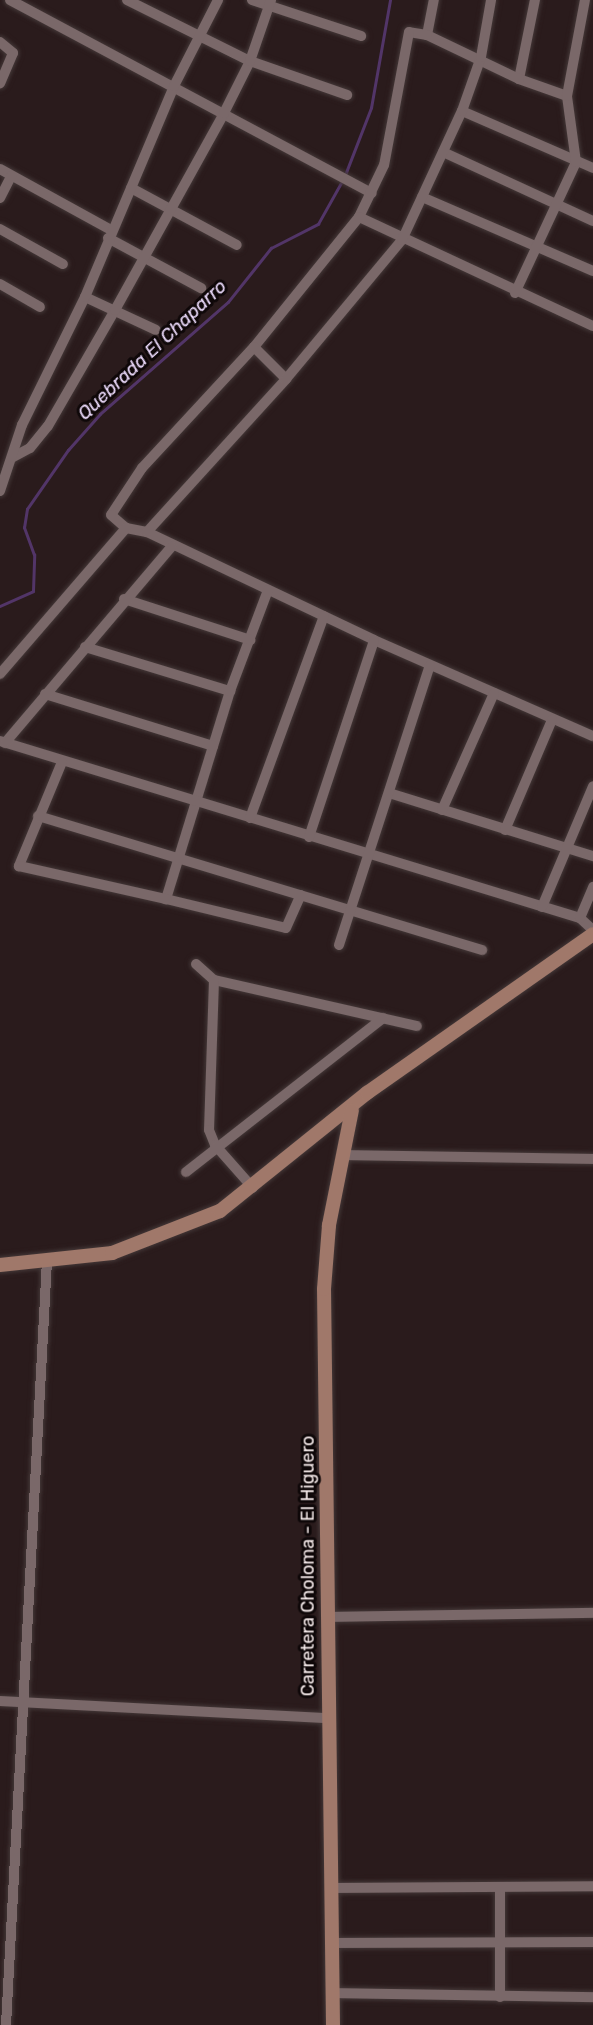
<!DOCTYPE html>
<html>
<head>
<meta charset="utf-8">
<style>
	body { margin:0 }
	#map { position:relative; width:593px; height:2025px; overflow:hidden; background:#2a1b1c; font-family:Rubik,sans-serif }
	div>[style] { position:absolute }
	.stream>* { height:2.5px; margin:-1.25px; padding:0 1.25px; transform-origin:1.25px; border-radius:1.25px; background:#523568 }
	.roads { filter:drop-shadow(0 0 2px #443838) drop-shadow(0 0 2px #443838) }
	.street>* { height:10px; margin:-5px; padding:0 5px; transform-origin:5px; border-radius:5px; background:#7a6869 }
	.secondary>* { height:14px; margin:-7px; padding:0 7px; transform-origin:7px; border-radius:7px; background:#a0786a }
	span { translate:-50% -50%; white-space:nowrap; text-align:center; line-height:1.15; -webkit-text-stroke:6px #0e0708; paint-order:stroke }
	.street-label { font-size:18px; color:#f6ebeb }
	.water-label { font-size:19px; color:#ebdafb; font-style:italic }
</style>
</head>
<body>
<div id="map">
	<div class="stream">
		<div style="left:345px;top:175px;width:72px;rotate:-68.8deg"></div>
		<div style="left:371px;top:108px;width:110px;rotate:-80deg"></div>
		<div style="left:0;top:606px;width:36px;rotate:-24deg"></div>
		<div style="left:33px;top:591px;width:36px;rotate:-88deg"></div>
		<div style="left:34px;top:555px;width:29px;rotate:-110deg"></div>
		<div style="left:24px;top:528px;width:19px;rotate:-81deg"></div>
		<div style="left:27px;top:509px;width:72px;rotate:-55.2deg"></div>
		<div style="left:68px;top:450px;width:48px;rotate:-48.4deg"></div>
		<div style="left:100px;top:414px;width:170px;rotate:-41.2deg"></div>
		<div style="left:228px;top:302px;width:69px;rotate:-51.5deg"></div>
		<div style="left:271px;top:248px;width:53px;rotate:-27.1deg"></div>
		<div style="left:318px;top:224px;width:49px;rotate:-60.8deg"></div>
	</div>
	<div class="roads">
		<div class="street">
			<div style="left:10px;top:0;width:410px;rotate:28.1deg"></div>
			<div style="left:127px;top:0;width:137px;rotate:26.4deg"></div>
			<div style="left:250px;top:61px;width:103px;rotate:19.3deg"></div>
			<div style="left:252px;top:0;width:115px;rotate:18.3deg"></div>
			<div style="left:427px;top:35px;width:36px;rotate:-79deg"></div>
			<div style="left:0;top:42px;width:17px;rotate:40deg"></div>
			<div style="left:13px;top:53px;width:33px;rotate:113deg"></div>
			<div style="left:519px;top:79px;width:81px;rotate:-78.6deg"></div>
			<div style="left:567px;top:96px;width:51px;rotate:-160.5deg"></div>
			<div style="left:519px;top:79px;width:102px;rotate:-154.4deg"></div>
			<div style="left:427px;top:35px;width:18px;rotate:-171deg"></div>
			<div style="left:409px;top:32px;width:135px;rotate:100.6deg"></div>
			<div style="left:384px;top:165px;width:58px;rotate:115.7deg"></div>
			<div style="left:359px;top:217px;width:167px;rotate:128.9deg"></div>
			<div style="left:254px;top:347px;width:165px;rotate:132.8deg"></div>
			<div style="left:142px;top:468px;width:56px;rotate:123.4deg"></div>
			<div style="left:111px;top:515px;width:20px;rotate:41deg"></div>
			<div style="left:126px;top:528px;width:21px;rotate:11deg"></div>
			<div style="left:147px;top:532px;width:251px;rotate:25.4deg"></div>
			<div style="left:374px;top:640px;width:239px;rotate:23.7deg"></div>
			<div style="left:462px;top:111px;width:143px;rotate:23.5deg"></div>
			<div style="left:443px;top:152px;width:165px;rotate:24.7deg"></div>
			<div style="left:0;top:169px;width:127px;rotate:28.8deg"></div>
			<div style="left:131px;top:188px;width:120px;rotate:28.3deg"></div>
			<div style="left:422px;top:197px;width:186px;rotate:23.4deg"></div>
			<div style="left:0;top:198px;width:25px;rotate:-63deg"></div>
			<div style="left:359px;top:217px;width:258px;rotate:25deg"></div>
			<div style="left:0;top:229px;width:72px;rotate:29.1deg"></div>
			<div style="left:108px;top:238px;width:106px;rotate:28.3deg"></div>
			<div style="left:0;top:284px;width:46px;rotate:29.9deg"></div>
			<div style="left:515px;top:293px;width:145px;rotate:-65deg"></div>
			<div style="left:576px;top:162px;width:67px;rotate:-97.8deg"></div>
			<div style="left:567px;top:96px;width:98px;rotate:-79.4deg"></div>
			<div style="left:85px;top:297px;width:78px;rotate:24.9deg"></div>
			<div style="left:254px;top:347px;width:45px;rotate:45deg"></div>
			<div style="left:13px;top:457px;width:19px;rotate:-28deg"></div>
			<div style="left:30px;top:448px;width:28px;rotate:-51deg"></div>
			<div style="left:48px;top:426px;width:134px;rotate:-60deg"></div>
			<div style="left:115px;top:310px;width:225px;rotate:-61deg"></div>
			<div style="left:224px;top:113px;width:58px;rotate:-63.4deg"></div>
			<div style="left:250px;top:61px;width:65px;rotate:-71deg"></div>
			<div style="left:0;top:491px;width:70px;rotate:-71.6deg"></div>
			<div style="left:22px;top:425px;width:143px;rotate:-63.8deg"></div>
			<div style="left:85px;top:297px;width:229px;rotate:-67.1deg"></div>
			<div style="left:174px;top:86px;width:97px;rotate:-62.9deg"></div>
			<div style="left:147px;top:532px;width:207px;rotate:-47.7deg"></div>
			<div style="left:286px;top:379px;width:181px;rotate:-50.2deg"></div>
			<div style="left:402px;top:240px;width:142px;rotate:-65.1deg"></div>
			<div style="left:462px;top:111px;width:57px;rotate:-70.6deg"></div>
			<div style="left:481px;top:57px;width:58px;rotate:-80deg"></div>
			<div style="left:268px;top:590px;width:108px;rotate:110.6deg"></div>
			<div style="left:230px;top:691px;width:218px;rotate:107.1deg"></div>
			<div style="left:166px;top:899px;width:123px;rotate:13.6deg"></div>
			<div style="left:286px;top:928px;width:36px;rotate:-66deg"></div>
			<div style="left:124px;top:599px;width:133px;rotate:18deg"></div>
			<div style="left:85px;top:647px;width:152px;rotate:16.9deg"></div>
			<div style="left:0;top:674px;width:193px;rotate:-49.2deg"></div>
			<div style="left:45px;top:694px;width:176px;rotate:17.2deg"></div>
			<div style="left:0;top:741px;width:606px;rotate:16.97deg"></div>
			<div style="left:580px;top:918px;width:18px;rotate:43deg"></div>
			<div style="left:5px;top:743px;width:257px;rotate:-49.7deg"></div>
			<div style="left:62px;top:762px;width:113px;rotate:112.5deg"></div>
			<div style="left:19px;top:866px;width:151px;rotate:12.7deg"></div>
			<div style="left:389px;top:793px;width:214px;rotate:17.2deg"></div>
			<div style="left:442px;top:810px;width:128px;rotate:-66deg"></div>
			<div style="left:38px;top:816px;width:464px;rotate:16.8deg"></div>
			<div style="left:250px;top:818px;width:215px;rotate:-69.9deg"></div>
			<div style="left:505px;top:830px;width:120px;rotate:-66.9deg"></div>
			<div style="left:309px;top:837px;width:207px;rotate:-71.7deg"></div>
			<div style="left:542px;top:907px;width:131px;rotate:-67.1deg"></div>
			<div style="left:580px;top:918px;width:34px;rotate:-67deg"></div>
			<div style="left:339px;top:945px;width:294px;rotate:-72deg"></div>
			<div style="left:196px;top:964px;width:24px;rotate:42deg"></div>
			<div style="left:214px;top:980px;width:208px;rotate:12.8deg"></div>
			<div style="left:214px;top:980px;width:150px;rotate:91.9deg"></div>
			<div style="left:209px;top:1130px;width:16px;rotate:68deg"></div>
			<div style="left:215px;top:1145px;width:57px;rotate:48.5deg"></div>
			<div style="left:344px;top:1155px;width:249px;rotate:0.9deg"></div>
			<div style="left:186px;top:1172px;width:250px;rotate:-38deg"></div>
			<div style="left:329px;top:1617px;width:264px;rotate:-0.9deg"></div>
			<div style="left:0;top:1701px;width:329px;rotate:3deg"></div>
			<div style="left:332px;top:1888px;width:261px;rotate:-0.4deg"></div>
			<div style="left:333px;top:1943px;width:260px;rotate:-0.2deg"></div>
			<div style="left:333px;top:1993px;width:260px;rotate:0.9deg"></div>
			<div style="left:500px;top:1997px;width:110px;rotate:-90deg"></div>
			<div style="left:6px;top:2025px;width:765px;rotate:-86.93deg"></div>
		</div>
		<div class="secondary">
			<div style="left:0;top:1265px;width:113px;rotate:-6.1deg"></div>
			<div style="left:112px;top:1253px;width:116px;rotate:-21.3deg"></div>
			<div style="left:220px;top:1211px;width:189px;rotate:-38.8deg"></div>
			<div style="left:367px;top:1093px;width:276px;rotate:-35.1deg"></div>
			<div style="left:333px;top:2025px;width:736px;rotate:-90.7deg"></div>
			<div style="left:324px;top:1289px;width:64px;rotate:-85.5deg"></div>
			<div style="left:329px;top:1225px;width:117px;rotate:-78.7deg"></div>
		</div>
	</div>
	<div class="street-label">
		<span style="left:308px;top:1566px;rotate:-90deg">Carretera Choloma - El Higuero</span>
	</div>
	<div class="water-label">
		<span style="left:152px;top:350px;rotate:-43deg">Quebrada El Chaparro</span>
	</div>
</div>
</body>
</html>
